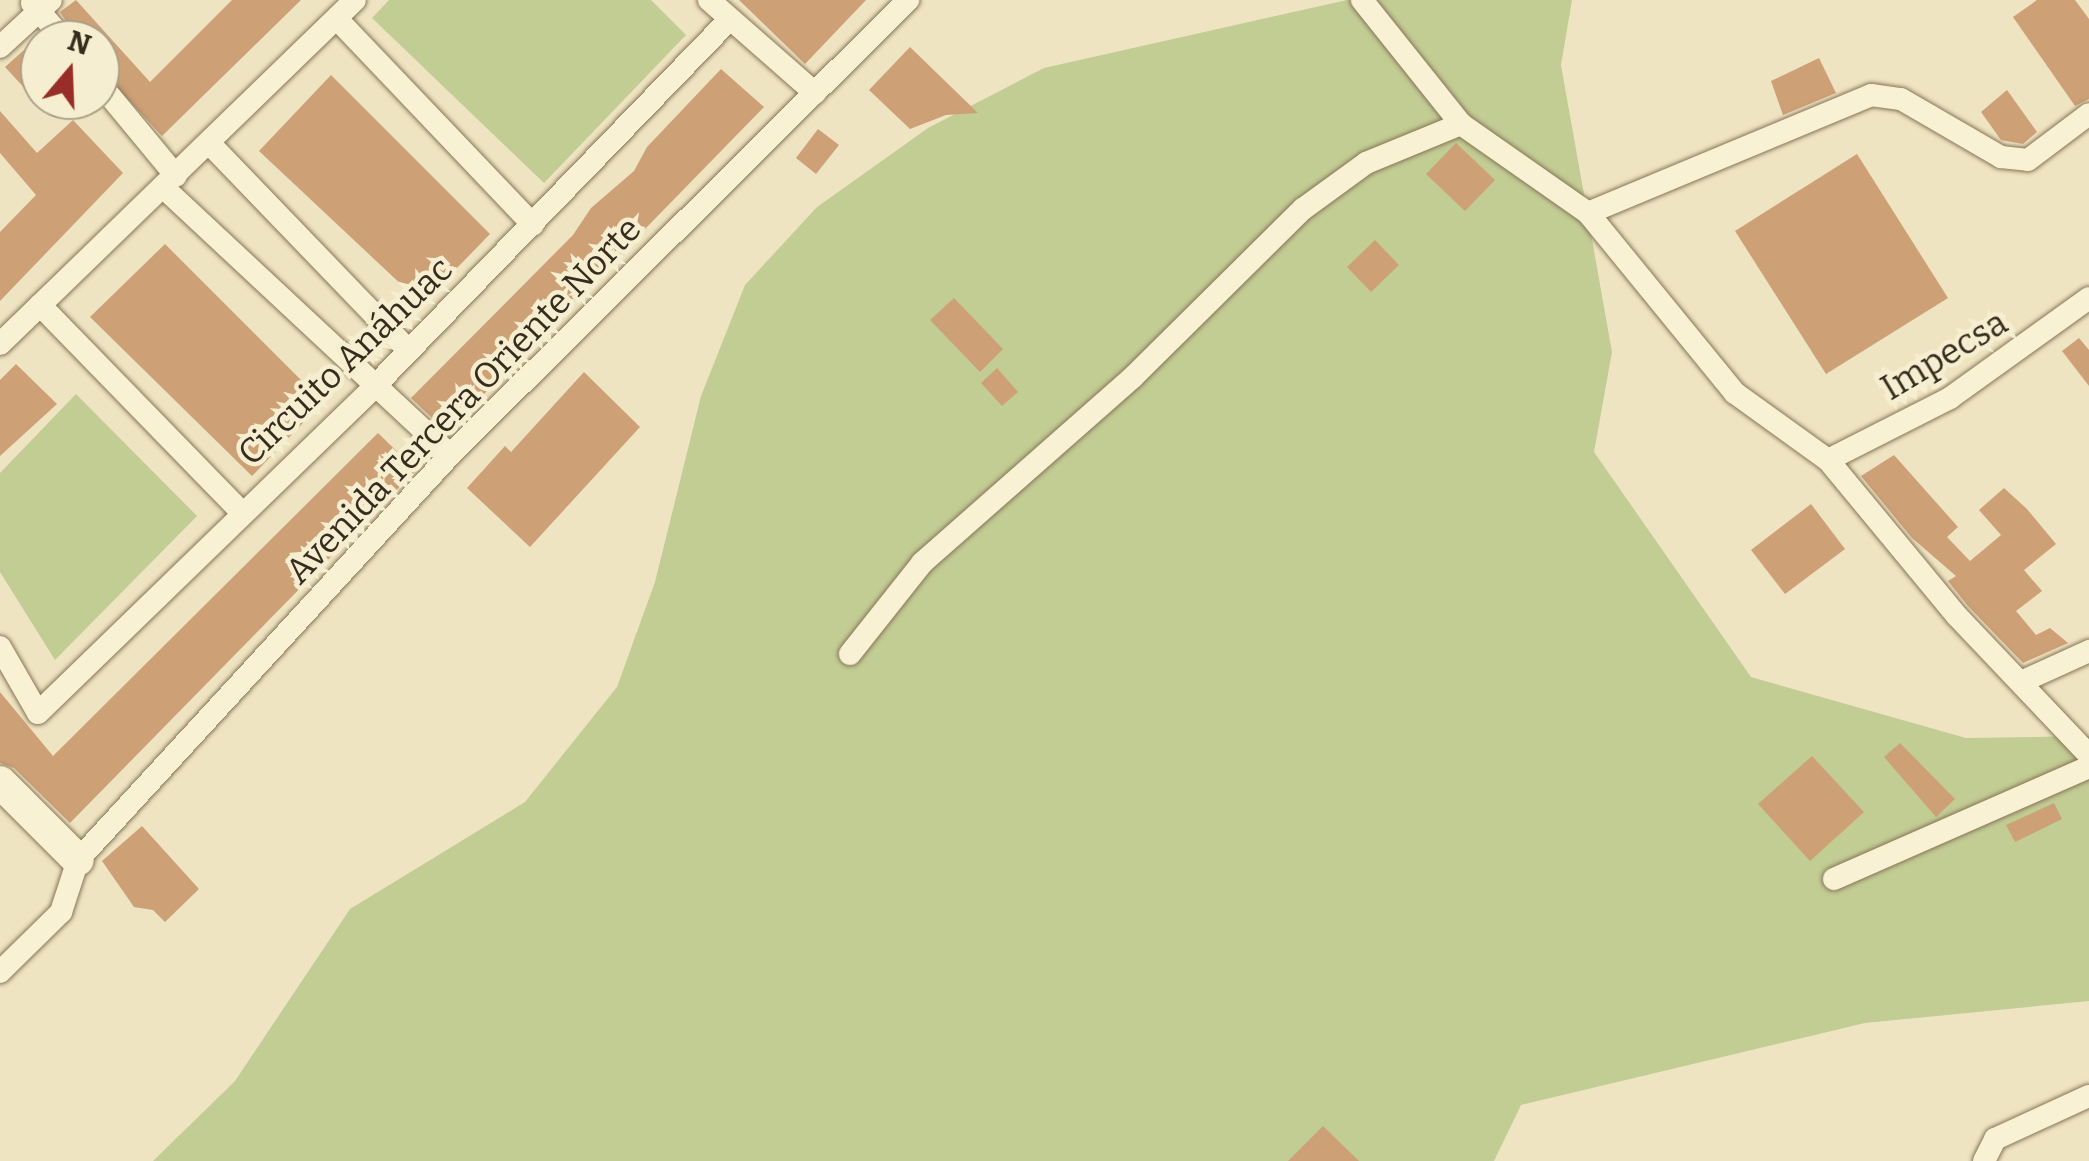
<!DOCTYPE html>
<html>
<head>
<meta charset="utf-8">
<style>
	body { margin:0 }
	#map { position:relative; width:2089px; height:1161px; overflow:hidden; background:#efe4c1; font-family:Bitter,serif }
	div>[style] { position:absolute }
	.green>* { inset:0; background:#c2cd94 }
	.building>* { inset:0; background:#cda076 }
	.roads { filter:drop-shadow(0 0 2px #887558) drop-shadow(0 0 2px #887558) }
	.street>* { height:22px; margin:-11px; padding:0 11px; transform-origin:11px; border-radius:11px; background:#f9f1d4 }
	.secondary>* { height:32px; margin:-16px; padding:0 16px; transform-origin:16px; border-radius:16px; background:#f9f1d4 }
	span { translate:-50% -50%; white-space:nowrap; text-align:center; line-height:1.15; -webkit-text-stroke:9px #f6eed0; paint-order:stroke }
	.street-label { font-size:35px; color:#372b1d }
	.north { position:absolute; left:20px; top:20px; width:100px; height:100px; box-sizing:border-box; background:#f6eed0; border:2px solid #aaa088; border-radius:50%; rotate:19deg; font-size:28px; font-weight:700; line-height:40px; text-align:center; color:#372b1d }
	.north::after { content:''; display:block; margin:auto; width:35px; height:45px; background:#982e27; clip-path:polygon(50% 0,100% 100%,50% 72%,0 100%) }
</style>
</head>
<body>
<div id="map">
	<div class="green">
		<div style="clip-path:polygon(389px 0,651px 0,686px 35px,544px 183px,372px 18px)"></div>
		<div style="clip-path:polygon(1347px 0,1572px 0,1561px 65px,1612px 352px,1594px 452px,1751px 677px,1966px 738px,2089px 736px,2089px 1001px,1865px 1023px,1521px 1105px,1494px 1161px,153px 1161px,235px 1081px,350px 909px,525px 802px,617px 687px,655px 582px,701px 396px,745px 285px,817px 207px,928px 128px,1044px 68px)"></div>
		<div style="clip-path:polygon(76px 394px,197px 516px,55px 660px,0 572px,0 473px)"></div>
	</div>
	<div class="building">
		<div style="clip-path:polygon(76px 0,150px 82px,232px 0,301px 0,162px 136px,100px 69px,100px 40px,79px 40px,60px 12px)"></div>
		<div style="clip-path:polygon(739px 0,866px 0,805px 64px)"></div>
		<div style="clip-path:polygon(2037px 0,2075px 0,2089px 19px,2089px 99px,2075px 106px,2013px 17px)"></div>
		<div style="clip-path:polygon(910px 47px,978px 113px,946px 115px,910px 129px,869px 90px)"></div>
		<div style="clip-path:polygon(24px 50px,40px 68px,40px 105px,5px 67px)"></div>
		<div style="clip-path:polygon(1819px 58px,1836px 93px,1783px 115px,1771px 81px)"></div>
		<div style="clip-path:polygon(721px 69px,764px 107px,447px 432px,411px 398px,573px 235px,591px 208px,634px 171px,647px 147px)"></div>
		<div style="clip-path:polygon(331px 75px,490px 234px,422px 304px,259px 151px)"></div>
		<div style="clip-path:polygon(2007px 90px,2037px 132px,2023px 144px,2001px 140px,1981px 112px)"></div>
		<div style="clip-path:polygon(0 111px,37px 153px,73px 120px,123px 173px,0 301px,0 232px,36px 195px,0 153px)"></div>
		<div style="clip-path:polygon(818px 129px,839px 145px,816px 174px,796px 158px)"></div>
		<div style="clip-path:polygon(1456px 143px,1495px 180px,1465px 211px,1426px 174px)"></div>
		<div style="clip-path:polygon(1857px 154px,1948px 298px,1826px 374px,1735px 231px)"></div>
		<div style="clip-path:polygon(1375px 240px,1399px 265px,1371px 292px,1347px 267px)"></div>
		<div style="clip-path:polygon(165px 244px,323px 402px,252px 476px,90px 317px)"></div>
		<div style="clip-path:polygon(954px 298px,1003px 349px,980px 372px,930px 320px)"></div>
		<div style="clip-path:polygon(2079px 338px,2089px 350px,2089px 386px,2062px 351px)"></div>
		<div style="clip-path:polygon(16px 364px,57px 404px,0 456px,0 380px)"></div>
		<div style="clip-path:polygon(997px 368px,1018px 392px,1002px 406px,981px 383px)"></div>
		<div style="clip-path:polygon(584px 372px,640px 427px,530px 547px,467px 488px,505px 446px,511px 452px)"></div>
		<div style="clip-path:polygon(378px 433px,416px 470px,70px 823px,14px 768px,0 763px,0 692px,53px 756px)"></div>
		<div style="clip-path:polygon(1894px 455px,1958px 527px,1947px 537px,1970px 561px,2001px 535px,1979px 510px,2004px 488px,2027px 509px,2056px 544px,2024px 570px,2042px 591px,2016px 611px,2036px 635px,2050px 628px,2068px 643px,2023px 663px,1968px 606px,1948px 581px,1956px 576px,1912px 538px,1861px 476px)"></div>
		<div style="clip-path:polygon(1811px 504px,1845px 549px,1785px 594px,1751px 550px)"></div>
		<div style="clip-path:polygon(1900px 743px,1955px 799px,1936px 817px,1884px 757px)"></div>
		<div style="clip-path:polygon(1812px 756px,1864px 812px,1810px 861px,1758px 804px)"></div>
		<div style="clip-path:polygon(2054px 803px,2062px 819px,2015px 842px,2006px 825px)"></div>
		<div style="clip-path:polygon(142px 826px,199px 889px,165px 922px,153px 910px,134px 907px,102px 861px)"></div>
		<div style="clip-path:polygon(1323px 1126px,1359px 1161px,1288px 1161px)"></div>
	</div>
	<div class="roads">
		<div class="street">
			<div style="left:709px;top:0;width:141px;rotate:41.3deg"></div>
			<div style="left:1362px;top:0;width:159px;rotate:51.4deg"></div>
			<div style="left:1461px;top:124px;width:155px;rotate:35deg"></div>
			<div style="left:1588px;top:213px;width:232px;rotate:50.8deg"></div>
			<div style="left:1735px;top:393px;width:115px;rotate:35.8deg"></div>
			<div style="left:1828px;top:460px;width:202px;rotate:50.4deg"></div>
			<div style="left:1957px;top:616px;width:192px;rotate:46.5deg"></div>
			<div style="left:32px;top:3px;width:49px;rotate:49.1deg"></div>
			<div style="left:337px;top:19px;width:284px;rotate:46.4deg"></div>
			<div style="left:0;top:47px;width:69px;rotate:-42.7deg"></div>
			<div style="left:100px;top:84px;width:119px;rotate:50.4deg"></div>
			<div style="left:210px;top:144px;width:286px;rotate:46.1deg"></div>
			<div style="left:165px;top:189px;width:390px;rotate:43deg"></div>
			<div style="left:1588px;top:213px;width:307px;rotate:-22.6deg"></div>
			<div style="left:1871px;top:95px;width:30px;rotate:8deg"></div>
			<div style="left:1901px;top:99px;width:116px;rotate:30.1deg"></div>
			<div style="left:2001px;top:157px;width:27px;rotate:6deg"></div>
			<div style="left:2028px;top:160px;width:76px;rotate:-37deg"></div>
			<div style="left:40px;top:305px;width:289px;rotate:45.8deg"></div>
			<div style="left:0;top:344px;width:494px;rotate:-44.1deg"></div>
			<div style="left:1828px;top:460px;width:137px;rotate:-26.9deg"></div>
			<div style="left:1950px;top:398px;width:171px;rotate:-35.7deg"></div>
			<div style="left:0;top:647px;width:76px;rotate:60.1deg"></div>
			<div style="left:38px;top:713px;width:467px;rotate:-44.1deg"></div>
			<div style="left:373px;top:388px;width:513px;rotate:-45.95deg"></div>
			<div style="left:850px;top:654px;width:116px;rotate:-51.6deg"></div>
			<div style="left:922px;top:563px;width:281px;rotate:-41.4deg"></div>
			<div style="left:1133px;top:377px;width:239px;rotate:-44.7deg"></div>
			<div style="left:1303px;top:209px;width:78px;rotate:-36.1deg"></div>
			<div style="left:1366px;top:163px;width:103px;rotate:-22.3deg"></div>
			<div style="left:2021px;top:682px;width:75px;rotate:-24.5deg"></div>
			<div style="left:1834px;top:879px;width:279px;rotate:-23.7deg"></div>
			<div style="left:0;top:972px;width:86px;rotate:-44.5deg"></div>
			<div style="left:61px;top:912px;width:55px;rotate:-71.9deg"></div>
			<div style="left:78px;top:860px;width:550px;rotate:-47.43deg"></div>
			<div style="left:450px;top:455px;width:646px;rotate:-44.81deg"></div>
			<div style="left:1984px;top:1161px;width:25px;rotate:-63deg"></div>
			<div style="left:1995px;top:1139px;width:103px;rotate:-24.6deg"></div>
		</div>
		<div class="secondary">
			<div style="left:0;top:782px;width:110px;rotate:45deg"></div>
		</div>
	</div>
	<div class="street-label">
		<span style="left:1944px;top:355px;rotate:-31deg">Impecsa</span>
		<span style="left:345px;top:361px;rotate:-44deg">Circuito Anáhuac</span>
		<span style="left:463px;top:400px;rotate:-46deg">Avenida Tercera Oriente Norte</span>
	</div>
	<div class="north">N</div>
</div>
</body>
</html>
